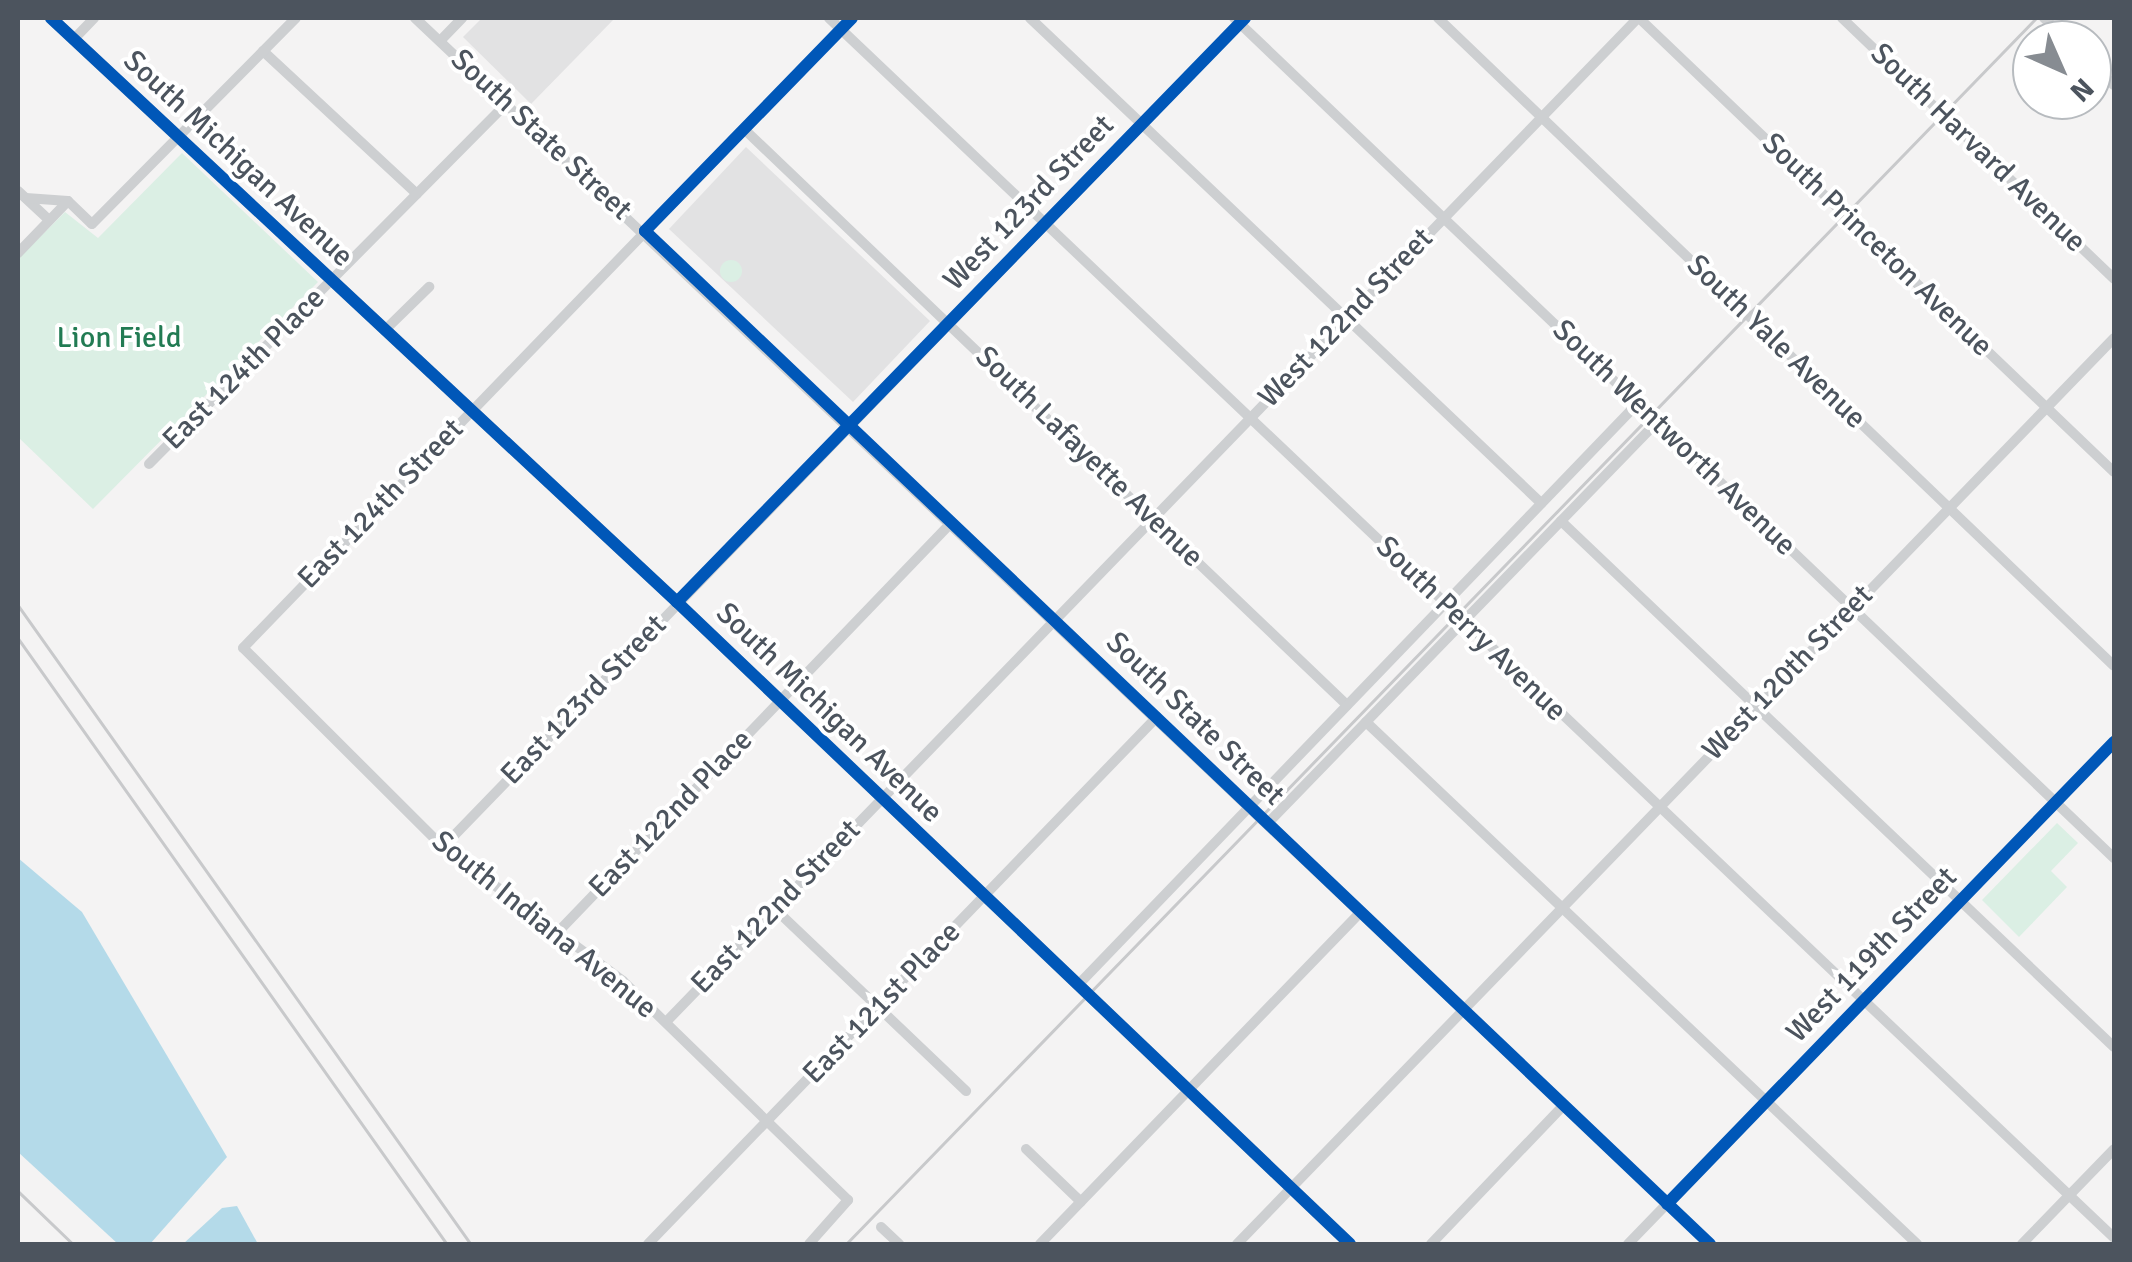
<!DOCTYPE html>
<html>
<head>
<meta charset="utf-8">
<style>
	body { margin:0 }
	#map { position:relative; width:2132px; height:1262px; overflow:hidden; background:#f4f3f3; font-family:Signika,sans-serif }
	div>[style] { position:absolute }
	.education>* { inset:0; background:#e2e2e3 }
	.green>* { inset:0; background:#dbefe4 }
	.round { border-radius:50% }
	.water>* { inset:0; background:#b4dae9 }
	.minor>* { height:10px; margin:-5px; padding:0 5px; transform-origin:5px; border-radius:5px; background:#cdcfd1 }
	.major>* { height:12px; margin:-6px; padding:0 6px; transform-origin:6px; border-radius:6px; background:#cacdcf }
	.rail>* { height:2.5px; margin:-1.25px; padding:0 1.25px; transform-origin:1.25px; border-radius:1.25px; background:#c8c9cb }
	.cycleway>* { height:12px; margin:-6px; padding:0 6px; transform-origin:6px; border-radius:6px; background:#0057b8 }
	span { translate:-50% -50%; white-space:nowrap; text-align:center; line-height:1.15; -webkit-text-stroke:8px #fff; paint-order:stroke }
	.street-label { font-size:30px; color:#4c545e }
	.park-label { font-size:30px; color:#227b53 }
	.frame { position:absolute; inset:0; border:20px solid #4c545e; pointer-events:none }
	.north { position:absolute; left:2012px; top:20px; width:100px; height:100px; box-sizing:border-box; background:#fff; border:2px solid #b7bbbf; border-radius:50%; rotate:135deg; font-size:28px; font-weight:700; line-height:40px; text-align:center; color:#4c545e }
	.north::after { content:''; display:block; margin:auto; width:35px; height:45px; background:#878c92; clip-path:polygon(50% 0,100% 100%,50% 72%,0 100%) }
</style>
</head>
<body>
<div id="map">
	<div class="education">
		<div style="clip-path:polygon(482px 18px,615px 18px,531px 104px,463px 37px)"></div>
		<div style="clip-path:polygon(746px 147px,930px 321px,853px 402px,669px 229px)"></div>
	</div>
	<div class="green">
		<div style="clip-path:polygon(182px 153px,318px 282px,93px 509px,18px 437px,18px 259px,65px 212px,98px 238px)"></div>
		<div class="round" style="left:720px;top:260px;width:22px;height:22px"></div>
		<div style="clip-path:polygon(2057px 823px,2078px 843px,2051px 871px,2067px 887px,2019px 937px,1982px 900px)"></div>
	</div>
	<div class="water">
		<div style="clip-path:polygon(18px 858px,82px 912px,227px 1157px,150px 1244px,118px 1244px,18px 1152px)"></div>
		<div style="clip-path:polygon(237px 1206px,258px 1244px,183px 1244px,222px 1208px)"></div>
	</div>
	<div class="minor">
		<div style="left:415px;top:18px;width:1783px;rotate:43.43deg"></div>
		<div style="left:829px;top:18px;width:1772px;rotate:43.51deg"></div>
		<div style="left:1030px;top:18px;width:705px;rotate:43.5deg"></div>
		<div style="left:1234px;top:18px;width:1217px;rotate:43.67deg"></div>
		<div style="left:1438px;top:18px;width:936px;rotate:43.79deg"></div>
		<div style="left:1639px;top:18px;width:657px;rotate:43.71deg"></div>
		<div style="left:1842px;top:18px;width:377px;rotate:43.8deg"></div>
		<div style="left:2044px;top:18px;width:32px;rotate:44deg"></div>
		<div style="left:74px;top:39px;width:29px;rotate:-46deg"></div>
		<div style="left:440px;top:41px;width:32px;rotate:-46deg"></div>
		<div style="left:263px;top:51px;width:210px;rotate:42.9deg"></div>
		<div style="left:2092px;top:64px;width:30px;rotate:44deg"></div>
		<div style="left:744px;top:129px;width:834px;rotate:43.69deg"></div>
		<div style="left:18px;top:191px;width:42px;rotate:43.1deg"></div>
		<div style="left:26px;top:198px;width:42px;rotate:4.1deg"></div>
		<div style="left:68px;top:201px;width:33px;rotate:44deg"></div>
		<div style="left:92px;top:224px;width:290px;rotate:-45.3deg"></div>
		<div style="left:18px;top:253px;width:72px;rotate:-46.1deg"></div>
		<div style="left:385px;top:330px;width:62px;rotate:-44.3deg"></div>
		<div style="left:149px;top:464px;width:508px;rotate:-45.24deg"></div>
		<div style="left:1561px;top:521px;width:763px;rotate:43.57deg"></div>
		<div style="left:1366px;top:722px;width:759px;rotate:43.45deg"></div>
		<div style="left:1268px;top:823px;width:559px;rotate:-45.87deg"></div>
		<div style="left:443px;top:847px;width:1153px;rotate:-45.95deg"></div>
		<div style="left:775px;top:909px;width:264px;rotate:43.6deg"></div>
		<div style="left:557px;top:933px;width:570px;rotate:-46.14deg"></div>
		<div style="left:1078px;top:985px;width:808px;rotate:-46.1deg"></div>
		<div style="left:666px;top:1022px;width:1397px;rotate:-45.93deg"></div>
		<div style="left:1026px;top:1149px;width:76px;rotate:43.9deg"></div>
		<div style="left:881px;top:1227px;width:25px;rotate:43deg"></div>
		<div style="left:648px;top:1244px;width:733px;rotate:-46deg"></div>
		<div style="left:809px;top:1244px;width:59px;rotate:-48.4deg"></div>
		<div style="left:848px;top:1200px;width:314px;rotate:-135.8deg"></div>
		<div style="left:623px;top:981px;width:224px;rotate:-143.3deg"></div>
		<div style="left:443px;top:847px;width:282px;rotate:-135.1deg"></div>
		<div style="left:243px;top:648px;width:876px;rotate:-45.97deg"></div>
		<div style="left:1040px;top:1244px;width:462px;rotate:-46deg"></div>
		<div style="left:1237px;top:1244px;width:1261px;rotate:-45.93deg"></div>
		<div style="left:1431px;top:1244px;width:192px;rotate:-46.3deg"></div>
		<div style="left:1628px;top:1244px;width:699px;rotate:-45.93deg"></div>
		<div style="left:2022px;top:1244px;width:132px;rotate:-45.9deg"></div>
	</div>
	<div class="major">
		<div style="left:51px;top:18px;width:856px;rotate:43.01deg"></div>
		<div style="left:677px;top:602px;width:930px;rotate:43.65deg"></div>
	</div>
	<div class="rail">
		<div style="left:18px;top:605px;width:783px;rotate:54.67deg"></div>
		<div style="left:18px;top:638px;width:742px;rotate:54.7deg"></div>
		<div style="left:18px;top:1191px;width:76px;rotate:43.9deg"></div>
		<div style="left:846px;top:1244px;width:1709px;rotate:-45.85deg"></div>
	</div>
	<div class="cycleway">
		<div style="left:51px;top:18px;width:856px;rotate:43.01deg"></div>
		<div style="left:677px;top:602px;width:930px;rotate:43.65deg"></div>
		<div style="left:852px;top:18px;width:297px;rotate:134.2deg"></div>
		<div style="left:645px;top:231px;width:1470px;rotate:43.57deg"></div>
		<div style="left:677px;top:602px;width:815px;rotate:-45.8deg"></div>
		<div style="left:1667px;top:1204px;width:643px;rotate:-45.95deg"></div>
	</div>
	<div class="street-label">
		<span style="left:541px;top:135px;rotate:43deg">South State Street</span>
		<span style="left:1978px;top:148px;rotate:44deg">South Harvard Avenue</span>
		<span style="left:238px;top:159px;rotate:43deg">South Michigan Avenue</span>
		<span style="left:1029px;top:203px;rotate:-46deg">West 123rd Street</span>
		<span style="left:1877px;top:245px;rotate:44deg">South Princeton Avenue</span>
		<span style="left:1346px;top:318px;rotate:-46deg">West 122nd Street</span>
		<span style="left:1776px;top:342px;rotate:44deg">South Yale Avenue</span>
		<span style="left:244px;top:369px;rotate:-45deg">East 124th Place</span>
		<span style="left:1674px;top:438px;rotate:44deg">South Wentworth Avenue</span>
		<span style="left:1089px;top:457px;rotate:44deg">South Lafayette Avenue</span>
		<span style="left:381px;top:504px;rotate:-46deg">East 124th Street</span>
		<span style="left:1471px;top:629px;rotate:44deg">South Perry Avenue</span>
		<span style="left:1788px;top:673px;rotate:-46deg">West 120th Street</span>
		<span style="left:584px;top:700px;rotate:-46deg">East 123rd Street</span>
		<span style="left:829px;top:713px;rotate:44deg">South Michigan Avenue</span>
		<span style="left:1195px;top:719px;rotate:44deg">South State Street</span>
		<span style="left:671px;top:814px;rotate:-46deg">East 122nd Place</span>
		<span style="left:776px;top:907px;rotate:-46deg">East 122nd Street</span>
		<span style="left:544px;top:925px;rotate:39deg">South Indiana Avenue</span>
		<span style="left:1872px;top:955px;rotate:-46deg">West 119th Street</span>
		<span style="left:882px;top:1003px;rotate:-46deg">East 121st Place</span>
	</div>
	<div class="park-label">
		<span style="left:119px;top:338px">Lion Field</span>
	</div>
	<div class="frame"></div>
	<div class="north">N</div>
</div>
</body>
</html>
